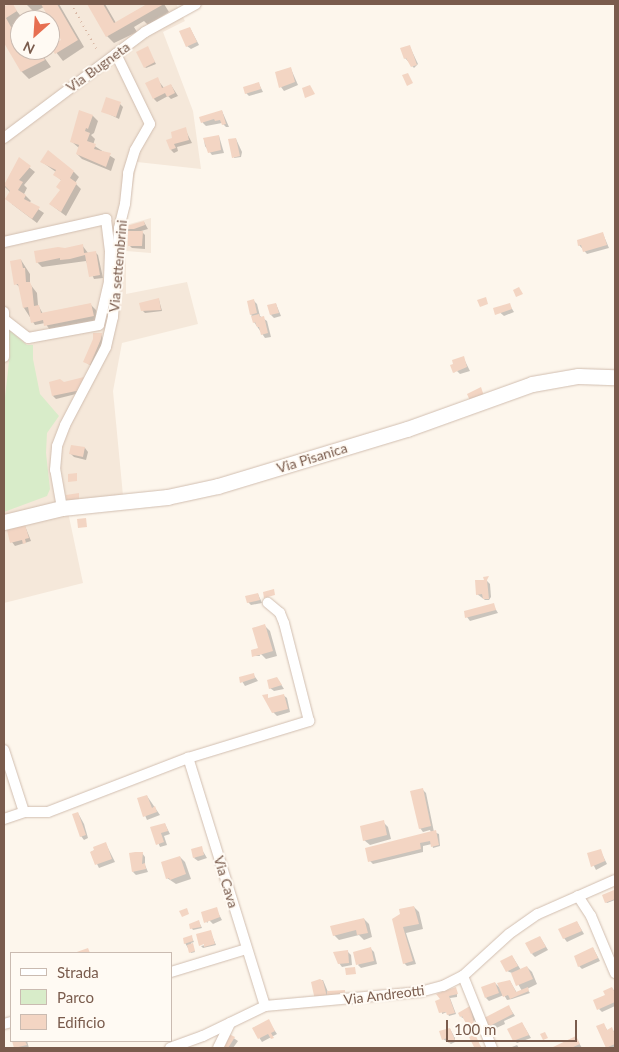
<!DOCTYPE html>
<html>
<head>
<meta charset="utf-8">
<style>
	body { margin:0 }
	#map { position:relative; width:619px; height:1052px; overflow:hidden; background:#fdf6ec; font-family:Lato,sans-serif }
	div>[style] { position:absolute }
	.residential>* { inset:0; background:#f5e8da }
	.green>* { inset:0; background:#d8ecc9 }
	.shadow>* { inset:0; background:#0003 }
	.building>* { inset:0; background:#f3d5c3 }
	.path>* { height:2px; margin-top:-1px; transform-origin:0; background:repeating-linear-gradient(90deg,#d9b8a5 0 1px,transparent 0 5px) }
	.roads { filter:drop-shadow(0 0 1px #d1beb0) drop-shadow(0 0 1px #d1beb0) }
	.street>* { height:10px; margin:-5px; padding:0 5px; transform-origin:5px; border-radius:5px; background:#fff }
	.secondary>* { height:15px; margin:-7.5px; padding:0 7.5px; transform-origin:7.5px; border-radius:7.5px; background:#fff }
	span { translate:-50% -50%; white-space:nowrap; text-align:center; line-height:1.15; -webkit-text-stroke:4px #fffaf3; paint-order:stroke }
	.street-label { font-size:14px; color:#7a5c4d }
	.frame { position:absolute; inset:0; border:5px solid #7a5c4d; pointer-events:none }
	.legend { position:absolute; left:10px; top:952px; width:162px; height:90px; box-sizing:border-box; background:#fffaf3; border:1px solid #cabbb1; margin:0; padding:6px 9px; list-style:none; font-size:15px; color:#7a5c4d }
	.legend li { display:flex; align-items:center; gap:10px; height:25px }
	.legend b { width:25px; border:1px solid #cabbb1 }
	.north { position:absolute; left:10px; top:10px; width:50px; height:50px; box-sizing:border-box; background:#fffaf3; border:1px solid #cabbb1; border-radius:50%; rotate:206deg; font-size:14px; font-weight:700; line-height:20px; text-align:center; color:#7a5c4d }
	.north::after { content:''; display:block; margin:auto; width:18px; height:22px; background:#e76f51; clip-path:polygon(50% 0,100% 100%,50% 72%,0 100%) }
	.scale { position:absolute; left:446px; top:1020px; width:131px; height:22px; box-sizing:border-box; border:2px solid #7a5c4d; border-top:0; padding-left:6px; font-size:15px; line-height:18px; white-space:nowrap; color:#7a5c4d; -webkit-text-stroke:4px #fffaf3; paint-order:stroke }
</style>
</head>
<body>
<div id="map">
	<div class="residential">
		<div style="clip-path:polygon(evenodd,4px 4px,176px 4px,185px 21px,163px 32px,193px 111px,201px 169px,137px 162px,126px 225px,151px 218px,151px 253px,126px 251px,126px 294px,187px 282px,198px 324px,122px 343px,113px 391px,124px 506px,68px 512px,83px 583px,4px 603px,4px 4px,20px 20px,50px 20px,50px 50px,20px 50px,20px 20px)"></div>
	</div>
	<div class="green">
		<div style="clip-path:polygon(8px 329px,27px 345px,33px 345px,33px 359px,40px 394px,59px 416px,47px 433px,46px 453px,50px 489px,47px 496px,4px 512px,4px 406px,10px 353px)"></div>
	</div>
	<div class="shadow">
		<div style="clip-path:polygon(26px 4px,59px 4px,84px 47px,63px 61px,52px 47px,63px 40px,44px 7px,34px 12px)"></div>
		<div style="clip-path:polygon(89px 4px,105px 4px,116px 23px,148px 4px,164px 4px,169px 12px,148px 25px,144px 21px,134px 27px,137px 32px,114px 43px,107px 36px)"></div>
		<div style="clip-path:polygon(12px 5px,23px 19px,12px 25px,20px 40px,20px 50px,26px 50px,31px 59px,41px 53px,51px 67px,29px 79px,22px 72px,4px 40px,4px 8px)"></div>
		<div style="clip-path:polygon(190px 28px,199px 45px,191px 49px,187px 46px)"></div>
		<div style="clip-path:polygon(410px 47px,418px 64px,414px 68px,405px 58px)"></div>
		<div style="clip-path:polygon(147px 48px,156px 64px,146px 68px,145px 67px)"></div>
		<div style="clip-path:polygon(291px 69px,298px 85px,284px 91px,281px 87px,277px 72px)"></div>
		<div style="clip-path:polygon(157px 79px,164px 88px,171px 85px,178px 96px,171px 99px,168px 96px,157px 102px,154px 99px)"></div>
		<div style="clip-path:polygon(259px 84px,263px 92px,249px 96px,246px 93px)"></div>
		<div style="clip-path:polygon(120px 104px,123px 107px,119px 119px,103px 111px)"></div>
		<div style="clip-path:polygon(222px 111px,229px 127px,226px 127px,222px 123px,206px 126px,203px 123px,201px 118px)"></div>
		<div style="clip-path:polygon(80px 112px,93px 116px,98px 121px,94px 133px,91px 135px,95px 139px,93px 145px,115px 159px,111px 171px,82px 159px,77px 154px,79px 148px,72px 142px)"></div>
		<div style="clip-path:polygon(185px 129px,192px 143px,177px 147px,178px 151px,174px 153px,171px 150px,174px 139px)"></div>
		<div style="clip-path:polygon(219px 136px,224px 153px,212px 155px,205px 146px,204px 139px)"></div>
		<div style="clip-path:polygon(236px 139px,242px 152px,241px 157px,234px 158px)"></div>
		<div style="clip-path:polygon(19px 159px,35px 172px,24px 185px,27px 188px,24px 194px,31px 201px,29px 203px,44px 213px,37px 223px,12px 204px,11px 193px,4px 186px)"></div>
		<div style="clip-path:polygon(42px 162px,74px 172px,79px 177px,75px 183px,81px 189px,66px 216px,50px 204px,61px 191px,62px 181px,55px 175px,56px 172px)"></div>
		<div style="clip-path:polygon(144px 222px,148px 229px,141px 231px,145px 235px,145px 249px,132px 248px,129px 245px,129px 232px,121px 229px)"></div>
		<div style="clip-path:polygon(603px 234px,609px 248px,587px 254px,579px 245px)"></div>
		<div style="clip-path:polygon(82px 245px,88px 253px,95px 252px,98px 255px,103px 278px,94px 279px,86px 261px,42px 267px,37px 262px)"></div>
		<div style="clip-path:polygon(21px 260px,30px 274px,30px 284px,37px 293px,38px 305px,43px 314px,91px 305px,96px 310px,98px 321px,50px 330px,45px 323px,35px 325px,24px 308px,22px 289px,16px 284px)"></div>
		<div style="clip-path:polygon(159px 300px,162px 311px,145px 313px,142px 310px)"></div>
		<div style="clip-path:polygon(254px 301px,257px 304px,260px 316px,267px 321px,271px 337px,265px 338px,254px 322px,251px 314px)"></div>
		<div style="clip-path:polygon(276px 304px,281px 316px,274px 318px,271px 315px)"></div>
		<div style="clip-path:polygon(509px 304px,514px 312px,504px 316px,496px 309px)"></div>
		<div style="clip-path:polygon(101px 334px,104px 343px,93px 367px,85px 362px)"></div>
		<div style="clip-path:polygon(463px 357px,470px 371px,460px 374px,455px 369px,455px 373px,452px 366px,455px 366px,453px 361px)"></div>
		<div style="clip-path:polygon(84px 379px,87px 382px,84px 392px,56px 399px,53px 396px,60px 384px)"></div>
		<div style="clip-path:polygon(85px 448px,88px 452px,86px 460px,74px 457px,71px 454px)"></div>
		<div style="clip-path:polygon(25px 526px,31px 541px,15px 546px,12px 542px)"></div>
		<div style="clip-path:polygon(487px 581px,490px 584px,491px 597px,489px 600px,485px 600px,477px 594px)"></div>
		<div style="clip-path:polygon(258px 594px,262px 603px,251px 605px,248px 602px)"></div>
		<div style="clip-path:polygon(493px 605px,498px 613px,470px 621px,467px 617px)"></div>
		<div style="clip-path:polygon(265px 626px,270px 631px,277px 656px,266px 659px,259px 652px,260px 656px,254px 656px,259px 649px)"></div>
		<div style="clip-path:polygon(253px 674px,258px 681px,245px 686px,240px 678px)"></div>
		<div style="clip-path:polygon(277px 678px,284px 689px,274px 691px,270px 688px)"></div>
		<div style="clip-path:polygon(283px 695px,287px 698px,290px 712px,277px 716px,273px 712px)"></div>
		<div style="clip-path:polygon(423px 790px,426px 793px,434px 832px,439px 834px,440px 846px,433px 848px,432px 844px,423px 846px,423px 852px,373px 864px,370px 861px,431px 832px,430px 830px,423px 832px,420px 828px)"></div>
		<div style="clip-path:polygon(147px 796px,160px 815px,147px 820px,138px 799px)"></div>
		<div style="clip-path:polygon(78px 813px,84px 824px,88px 838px,84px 840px,81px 836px)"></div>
		<div style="clip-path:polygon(383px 822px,388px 827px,391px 839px,370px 845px,364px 840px)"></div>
		<div style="clip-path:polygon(165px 824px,170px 834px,164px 836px,167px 845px,160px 847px,152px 828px)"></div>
		<div style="clip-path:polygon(106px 844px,115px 862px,99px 868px,91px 852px)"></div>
		<div style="clip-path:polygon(201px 848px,207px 858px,198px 861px,194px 858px)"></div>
		<div style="clip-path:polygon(600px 850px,607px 864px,596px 870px,588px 854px)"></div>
		<div style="clip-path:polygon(142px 853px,145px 857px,145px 865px,148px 872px,136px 875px,133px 872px)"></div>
		<div style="clip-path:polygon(180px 857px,185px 862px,191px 879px,176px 884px,167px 878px)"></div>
		<div style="clip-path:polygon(613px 892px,615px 900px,607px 903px,606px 902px)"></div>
		<div style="clip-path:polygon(414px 907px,419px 912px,423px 929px,406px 933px,416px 964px,407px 966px,404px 963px,393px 919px)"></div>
		<div style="clip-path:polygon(216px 909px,222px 920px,213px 924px,207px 918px,208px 922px,207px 923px,203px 913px)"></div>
		<div style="clip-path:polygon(364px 919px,369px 924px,372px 937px,364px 940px,359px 935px,339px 940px,334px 935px)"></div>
		<div style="clip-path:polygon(199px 922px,202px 928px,193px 930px,190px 925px)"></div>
		<div style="clip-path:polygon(577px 922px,584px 934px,567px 942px,564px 938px)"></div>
		<div style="clip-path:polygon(210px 931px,216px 945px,203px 948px,201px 946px,210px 944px)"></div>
		<div style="clip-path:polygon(540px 937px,548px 950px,535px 957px,532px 954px)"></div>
		<div style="clip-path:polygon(192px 938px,194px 942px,191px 943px,195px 952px,191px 953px,185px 943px)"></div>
		<div style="clip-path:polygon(593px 948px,600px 961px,582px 969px,579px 966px)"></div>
		<div style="clip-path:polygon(371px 949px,374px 952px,377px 964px,361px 968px,358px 965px)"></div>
		<div style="clip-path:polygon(347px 951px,351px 955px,352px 965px,342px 967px,339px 963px)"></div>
		<div style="clip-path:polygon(512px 956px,521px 970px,527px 967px,532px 972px,537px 984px,527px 989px,530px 993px,512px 999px,507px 1000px,504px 995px,489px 1001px,486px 998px,495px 983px,501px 989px,510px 981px,517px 993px,522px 991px,512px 973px,507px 971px)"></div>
		<div style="clip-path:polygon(323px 980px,328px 992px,344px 992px,348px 995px,331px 999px,312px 983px)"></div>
		<div style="clip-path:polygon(612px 988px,615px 992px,615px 1006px,602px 1012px,599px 1009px)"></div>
		<div style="clip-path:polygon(457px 990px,457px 997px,450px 998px,456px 1014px,449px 1016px,447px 1012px,442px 1014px,442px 1000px)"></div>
		<div style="clip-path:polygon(470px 1007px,476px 1020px,473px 1021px,476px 1028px,471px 1030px,465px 1019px,461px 1017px)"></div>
		<div style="clip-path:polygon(509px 1007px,515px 1016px,504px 1021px,505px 1024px,492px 1030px,486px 1018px)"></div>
		<div style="clip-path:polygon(268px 1021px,277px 1034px,262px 1042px,253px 1028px)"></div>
		<div style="clip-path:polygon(522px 1023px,531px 1038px,517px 1043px,514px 1040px)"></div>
		<div style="clip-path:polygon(603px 1024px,608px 1031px,611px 1029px,615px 1032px,615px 1048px,607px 1047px)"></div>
		<div style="clip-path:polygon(450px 1029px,455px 1038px,455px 1042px,451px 1044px,443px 1039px)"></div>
		<div style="clip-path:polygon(229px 1035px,238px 1041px,233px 1048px,222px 1048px)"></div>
		<div style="clip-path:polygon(576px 1038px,582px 1048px,553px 1048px)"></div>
		<div style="clip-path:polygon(13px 1041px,27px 1041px,29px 1048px,16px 1048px)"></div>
		<div style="clip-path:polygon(517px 1045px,519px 1048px,513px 1048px,512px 1047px)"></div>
	</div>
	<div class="building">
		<div style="clip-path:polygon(13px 4px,17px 11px,6px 18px,20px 43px,20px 50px,24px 50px,29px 58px,41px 52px,45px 60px,21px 72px,4px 43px,4px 6px)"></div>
		<div style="clip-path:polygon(41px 4px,57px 4px,78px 40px,55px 54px,50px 46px,61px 40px)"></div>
		<div style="clip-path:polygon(87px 4px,103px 4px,114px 23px,147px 4px,164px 4px,106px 37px)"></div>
		<div style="clip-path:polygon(190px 27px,197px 42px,186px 47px,179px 31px)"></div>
		<div style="clip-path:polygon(410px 45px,417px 65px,411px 67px,406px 58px,404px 59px,400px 48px)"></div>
		<div style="clip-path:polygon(148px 46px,155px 62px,144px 68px,136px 52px)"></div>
		<div style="clip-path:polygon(291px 67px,295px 82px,279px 88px,275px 72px)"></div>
		<div style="clip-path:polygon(408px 73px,413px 83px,407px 86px,402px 75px)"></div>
		<div style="clip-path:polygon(158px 77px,162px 88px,171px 84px,175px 93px,167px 97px,165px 93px,153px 99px,145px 83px)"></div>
		<div style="clip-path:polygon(259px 82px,261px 89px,245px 94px,243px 87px)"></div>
		<div style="clip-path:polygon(310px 85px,315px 94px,305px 98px,302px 88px)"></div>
		<div style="clip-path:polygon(106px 97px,121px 102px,116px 117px,101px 112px)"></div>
		<div style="clip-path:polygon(79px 110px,93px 115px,88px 129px,86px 128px,85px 131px,90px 133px,87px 141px,96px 144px,94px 149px,111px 153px,106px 167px,76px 154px,79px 145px,70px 142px)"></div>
		<div style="clip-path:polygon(222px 110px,226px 124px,222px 125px,220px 120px,215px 121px,214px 119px,201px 123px,199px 117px)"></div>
		<div style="clip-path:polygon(186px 127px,189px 140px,174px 144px,176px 148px,170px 150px,166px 140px,172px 138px,171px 132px)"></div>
		<div style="clip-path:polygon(219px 135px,221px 150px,208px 153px,203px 138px)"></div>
		<div style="clip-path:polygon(236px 138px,240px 156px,232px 158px,228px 139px)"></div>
		<div style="clip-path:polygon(48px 150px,74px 171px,70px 178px,77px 183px,61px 212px,49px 204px,60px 190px,56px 187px,61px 180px,53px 175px,56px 170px,40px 162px)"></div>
		<div style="clip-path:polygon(19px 157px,31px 166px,19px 180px,23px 182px,18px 190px,26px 195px,24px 199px,40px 207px,32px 219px,5px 199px,10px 191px,4px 185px)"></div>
		<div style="clip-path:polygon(144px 221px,145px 225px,134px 229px,123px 229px,123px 227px)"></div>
		<div style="clip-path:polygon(128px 231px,143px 231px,142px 246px,128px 246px)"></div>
		<div style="clip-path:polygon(603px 232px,607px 245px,583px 252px,581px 245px,578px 246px,577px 240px)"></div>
		<div style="clip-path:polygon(83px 244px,84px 253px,96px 251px,100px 275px,89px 277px,85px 255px,70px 259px,60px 260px,60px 258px,36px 263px,34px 251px,58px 247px,65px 248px)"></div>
		<div style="clip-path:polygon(21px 259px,23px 268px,25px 268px,26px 282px,30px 282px,32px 287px,34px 306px,39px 305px,41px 313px,91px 303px,94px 316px,44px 326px,43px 320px,31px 323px,28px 307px,23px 308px,18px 284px,14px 285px,10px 261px)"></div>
		<div style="clip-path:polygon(519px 287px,523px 294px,516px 297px,513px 290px)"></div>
		<div style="clip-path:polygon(486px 297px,488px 304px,480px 307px,477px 300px)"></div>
		<div style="clip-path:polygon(159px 298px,161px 310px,141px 311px,139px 303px)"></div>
		<div style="clip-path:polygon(254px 299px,257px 313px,250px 315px,247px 301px)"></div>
		<div style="clip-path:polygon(276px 303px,279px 313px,270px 315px,267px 305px)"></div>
		<div style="clip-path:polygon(510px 303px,512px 309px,495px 315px,493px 308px)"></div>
		<div style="clip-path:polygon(259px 314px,260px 317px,264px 316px,268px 333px,261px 335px,259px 327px,257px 327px,255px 322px,253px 323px,251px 316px)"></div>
		<div style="clip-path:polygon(93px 333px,102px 333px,101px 339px,90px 365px,83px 362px,93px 339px)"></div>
		<div style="clip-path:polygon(464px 356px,467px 367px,453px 373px,450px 365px,453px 364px,452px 360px)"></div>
		<div style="clip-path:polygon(84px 377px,81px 390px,52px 396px,49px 382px,60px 379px,64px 382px)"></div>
		<div style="clip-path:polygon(481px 387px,484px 396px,470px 401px,467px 394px)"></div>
		<div style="clip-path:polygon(71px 445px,85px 447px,83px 457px,69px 454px)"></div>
		<div style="clip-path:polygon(77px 473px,77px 481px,68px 482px,68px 474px)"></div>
		<div style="clip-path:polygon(79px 493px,79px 500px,67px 506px,66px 495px)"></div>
		<div style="clip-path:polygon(86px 518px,87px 527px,78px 528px,77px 519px)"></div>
		<div style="clip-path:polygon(25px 525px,29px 538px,25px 539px,26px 543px,23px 544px,22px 540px,10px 543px,7px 530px)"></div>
		<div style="clip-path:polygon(489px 576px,487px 580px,489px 599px,483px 599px,482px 594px,476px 595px,475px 580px,484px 580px,483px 577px)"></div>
		<div style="clip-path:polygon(274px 589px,275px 595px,264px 598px,263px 592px)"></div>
		<div style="clip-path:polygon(258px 593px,260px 600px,247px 603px,245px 596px)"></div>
		<div style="clip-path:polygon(494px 603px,496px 610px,465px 618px,464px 611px)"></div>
		<div style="clip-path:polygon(265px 624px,273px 651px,252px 657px,251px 650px,258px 648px,252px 628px)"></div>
		<div style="clip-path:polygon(254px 673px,255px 678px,240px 683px,239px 677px)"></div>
		<div style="clip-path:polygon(277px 677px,282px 685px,269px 689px,267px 680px)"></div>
		<div style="clip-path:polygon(268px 694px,268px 698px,284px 694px,288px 709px,272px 713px,262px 695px)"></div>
		<div style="clip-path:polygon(423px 788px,431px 826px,419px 829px,410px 791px)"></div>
		<div style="clip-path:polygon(147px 795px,152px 808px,155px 806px,157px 812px,143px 817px,137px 798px)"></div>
		<div style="clip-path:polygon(78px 812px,86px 835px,80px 837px,72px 814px)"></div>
		<div style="clip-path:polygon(384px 820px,387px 835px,363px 841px,360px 826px)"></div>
		<div style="clip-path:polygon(165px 823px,168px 831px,161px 833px,164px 842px,156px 845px,150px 827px)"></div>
		<div style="clip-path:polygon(436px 830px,439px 845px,431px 847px,430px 841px,420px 843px,421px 849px,368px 862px,365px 848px)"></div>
		<div style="clip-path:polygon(106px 842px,112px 859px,95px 865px,90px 852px,94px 850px,93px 847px)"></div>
		<div style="clip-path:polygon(202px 846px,204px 855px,193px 858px,191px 849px)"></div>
		<div style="clip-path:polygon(601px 849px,605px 861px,591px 867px,587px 853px)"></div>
		<div style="clip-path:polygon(135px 852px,143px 852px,142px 864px,145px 863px,146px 869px,132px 872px,129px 853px)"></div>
		<div style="clip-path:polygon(180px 856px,186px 874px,170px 880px,169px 878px,166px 879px,161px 862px)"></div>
		<div style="clip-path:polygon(614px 890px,615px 899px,605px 903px,602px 895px)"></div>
		<div style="clip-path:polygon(414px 906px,419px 924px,403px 927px,413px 961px,403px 964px,392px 919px,400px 914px,399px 909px)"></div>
		<div style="clip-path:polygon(217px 907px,220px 917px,204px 923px,201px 912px)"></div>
		<div style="clip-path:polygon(187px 908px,189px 914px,182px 917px,179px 911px)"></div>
		<div style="clip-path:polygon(364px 918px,368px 933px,357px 935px,356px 930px,333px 936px,330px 926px)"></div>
		<div style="clip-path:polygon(199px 920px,201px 927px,190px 929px,189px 924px)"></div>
		<div style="clip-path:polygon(577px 921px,582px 931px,563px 939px,558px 929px)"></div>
		<div style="clip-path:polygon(211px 930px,215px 944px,204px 947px,204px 944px,199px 946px,196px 934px)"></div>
		<div style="clip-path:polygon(192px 935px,193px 941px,184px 944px,183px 938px)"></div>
		<div style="clip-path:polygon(540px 936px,546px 947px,531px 954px,525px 943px)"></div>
		<div style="clip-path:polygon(193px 943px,195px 951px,189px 953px,187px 945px)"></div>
		<div style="clip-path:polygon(371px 947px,374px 961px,356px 965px,353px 952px)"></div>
		<div style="clip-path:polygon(593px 947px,598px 958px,578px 967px,574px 956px)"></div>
		<div style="clip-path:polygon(88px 948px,90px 953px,74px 953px)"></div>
		<div style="clip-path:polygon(348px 950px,349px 963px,338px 964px,333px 952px)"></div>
		<div style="clip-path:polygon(512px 955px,518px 966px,506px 972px,500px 961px)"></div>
		<div style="clip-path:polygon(527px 966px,533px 979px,516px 986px,511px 973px)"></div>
		<div style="clip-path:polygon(355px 967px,356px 974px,346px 975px,345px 968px)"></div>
		<div style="clip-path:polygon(320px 979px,323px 981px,327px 997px,315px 1000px,311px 982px)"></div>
		<div style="clip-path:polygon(510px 980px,516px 992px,528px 987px,529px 991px,510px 999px,508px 995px,503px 997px,497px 983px)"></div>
		<div style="clip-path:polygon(495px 982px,499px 993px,485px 998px,481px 987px)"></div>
		<div style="clip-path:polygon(456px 987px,458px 994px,449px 996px,455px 1013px,447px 1015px,446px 1012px,439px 1013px,435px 1001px,440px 999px,436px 994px)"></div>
		<div style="clip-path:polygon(612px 987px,615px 993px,615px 1002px,597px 1010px,593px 1000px,605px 995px,603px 991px)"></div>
		<div style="clip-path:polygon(345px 990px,345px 998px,327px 998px,327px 991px)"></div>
		<div style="clip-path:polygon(509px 1005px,513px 1014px,488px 1027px,484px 1018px)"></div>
		<div style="clip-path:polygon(470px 1006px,475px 1027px,469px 1029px,462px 1016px,460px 1017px,458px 1013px)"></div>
		<div style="clip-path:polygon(269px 1019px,275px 1031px,271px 1033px,274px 1038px,271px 1039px,268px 1034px,258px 1039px,252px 1028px)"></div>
		<div style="clip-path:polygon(522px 1022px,529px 1035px,513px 1041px,507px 1029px)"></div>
		<div style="clip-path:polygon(604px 1023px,607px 1030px,612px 1027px,615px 1035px,615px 1044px,606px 1048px,596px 1026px)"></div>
		<div style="clip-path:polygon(450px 1028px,455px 1040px,449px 1043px,447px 1038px,442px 1040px,439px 1031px)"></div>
		<div style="clip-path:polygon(545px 1032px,548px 1038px,543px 1040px,540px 1034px)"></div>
		<div style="clip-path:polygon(229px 1034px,235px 1037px,228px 1048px,221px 1048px)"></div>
		<div style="clip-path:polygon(475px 1034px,480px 1045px,482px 1048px,474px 1047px,469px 1037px)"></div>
		<div style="clip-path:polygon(576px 1036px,580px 1044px,571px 1048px,551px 1048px)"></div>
		<div style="clip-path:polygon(12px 1041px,25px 1041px,27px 1045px,14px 1048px)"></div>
	</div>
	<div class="path">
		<div style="left:71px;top:4px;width:53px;rotate:60.5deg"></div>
	</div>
	<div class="roads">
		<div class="street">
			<div style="left:4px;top:138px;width:176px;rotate:-36.9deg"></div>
			<div style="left:145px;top:32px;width:58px;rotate:-28.8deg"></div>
			<div style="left:4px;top:242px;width:105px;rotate:-12.7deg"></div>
			<div style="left:106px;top:219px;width:32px;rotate:83deg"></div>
			<div style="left:110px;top:251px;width:31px;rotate:92deg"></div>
			<div style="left:109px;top:282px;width:44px;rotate:103.1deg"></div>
			<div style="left:99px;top:325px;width:72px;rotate:169.6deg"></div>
			<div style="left:28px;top:338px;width:29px;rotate:-142deg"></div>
			<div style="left:4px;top:312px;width:45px;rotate:90deg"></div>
			<div style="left:62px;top:508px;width:39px;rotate:-100deg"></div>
			<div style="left:55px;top:470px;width:24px;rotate:-85deg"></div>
			<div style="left:57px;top:446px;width:22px;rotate:-69deg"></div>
			<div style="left:65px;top:425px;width:88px;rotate:-62.3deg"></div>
			<div style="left:106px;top:347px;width:31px;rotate:-77deg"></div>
			<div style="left:113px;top:317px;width:89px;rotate:-86.1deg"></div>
			<div style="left:119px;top:228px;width:25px;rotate:-76deg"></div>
			<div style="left:125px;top:204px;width:31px;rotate:-84deg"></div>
			<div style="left:128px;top:173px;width:24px;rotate:-73deg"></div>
			<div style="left:135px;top:150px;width:30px;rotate:-60deg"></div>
			<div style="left:150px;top:124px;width:78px;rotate:-115.9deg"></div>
			<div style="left:4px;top:750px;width:65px;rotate:72.1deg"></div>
			<div style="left:4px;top:819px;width:21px;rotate:-19deg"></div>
			<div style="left:24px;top:812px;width:24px"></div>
			<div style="left:48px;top:812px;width:150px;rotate:-21.1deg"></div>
			<div style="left:578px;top:896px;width:24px;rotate:57deg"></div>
			<div style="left:591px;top:916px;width:62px;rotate:67.2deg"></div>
			<div style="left:171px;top:972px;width:78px;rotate:-17deg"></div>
			<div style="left:463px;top:976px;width:78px;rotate:68.1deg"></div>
			<div style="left:265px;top:1006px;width:260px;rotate:-107.2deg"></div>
			<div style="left:188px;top:758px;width:127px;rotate:-17deg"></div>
			<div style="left:309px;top:721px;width:101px;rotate:-104.3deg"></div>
			<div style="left:284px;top:623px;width:11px;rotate:-112deg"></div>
			<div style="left:280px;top:613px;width:16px;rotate:-140deg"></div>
			<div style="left:4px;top:1024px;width:7px;rotate:-16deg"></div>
			<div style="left:170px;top:1048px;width:35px;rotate:-20deg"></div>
			<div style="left:203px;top:1036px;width:69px;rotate:-25.8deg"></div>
			<div style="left:265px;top:1006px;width:156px;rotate:-5.2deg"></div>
			<div style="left:420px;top:992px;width:24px;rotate:-15deg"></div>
			<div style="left:443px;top:986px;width:22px;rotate:-27deg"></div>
			<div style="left:463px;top:976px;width:62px;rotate:-42.4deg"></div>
			<div style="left:509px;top:934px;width:35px;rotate:-35deg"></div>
			<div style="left:538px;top:914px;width:84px;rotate:-23.8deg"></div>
			<div style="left:218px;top:1048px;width:28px;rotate:-64deg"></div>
		</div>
		<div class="secondary">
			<div style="left:4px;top:522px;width:60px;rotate:-13.6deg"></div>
			<div style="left:62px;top:508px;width:106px;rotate:-6deg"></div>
			<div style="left:167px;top:497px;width:52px;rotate:-12.2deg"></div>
			<div style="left:218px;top:486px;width:197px;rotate:-16.8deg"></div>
			<div style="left:407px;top:429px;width:133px;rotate:-19.8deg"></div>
			<div style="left:532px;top:384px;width:47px;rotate:-9.9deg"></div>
			<div style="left:578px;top:376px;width:37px;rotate:2deg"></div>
		</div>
	</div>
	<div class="street-label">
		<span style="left:98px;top:67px;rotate:-36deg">Via Bugneta</span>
		<span style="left:118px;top:266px;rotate:-85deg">Via settembrini</span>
		<span style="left:312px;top:458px;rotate:-17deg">Via Pisanica</span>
		<span style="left:226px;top:882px;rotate:73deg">Via Cava</span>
		<span style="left:384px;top:995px;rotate:-7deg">Via Andreotti</span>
	</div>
	<div class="frame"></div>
	<ul class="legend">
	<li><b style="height:6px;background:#fff"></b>Strada</li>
	<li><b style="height:14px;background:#d8ecc9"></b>Parco</li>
	<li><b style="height:14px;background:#f3d5c3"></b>Edificio</li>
	</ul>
	<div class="north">N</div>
	<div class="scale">100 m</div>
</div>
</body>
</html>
